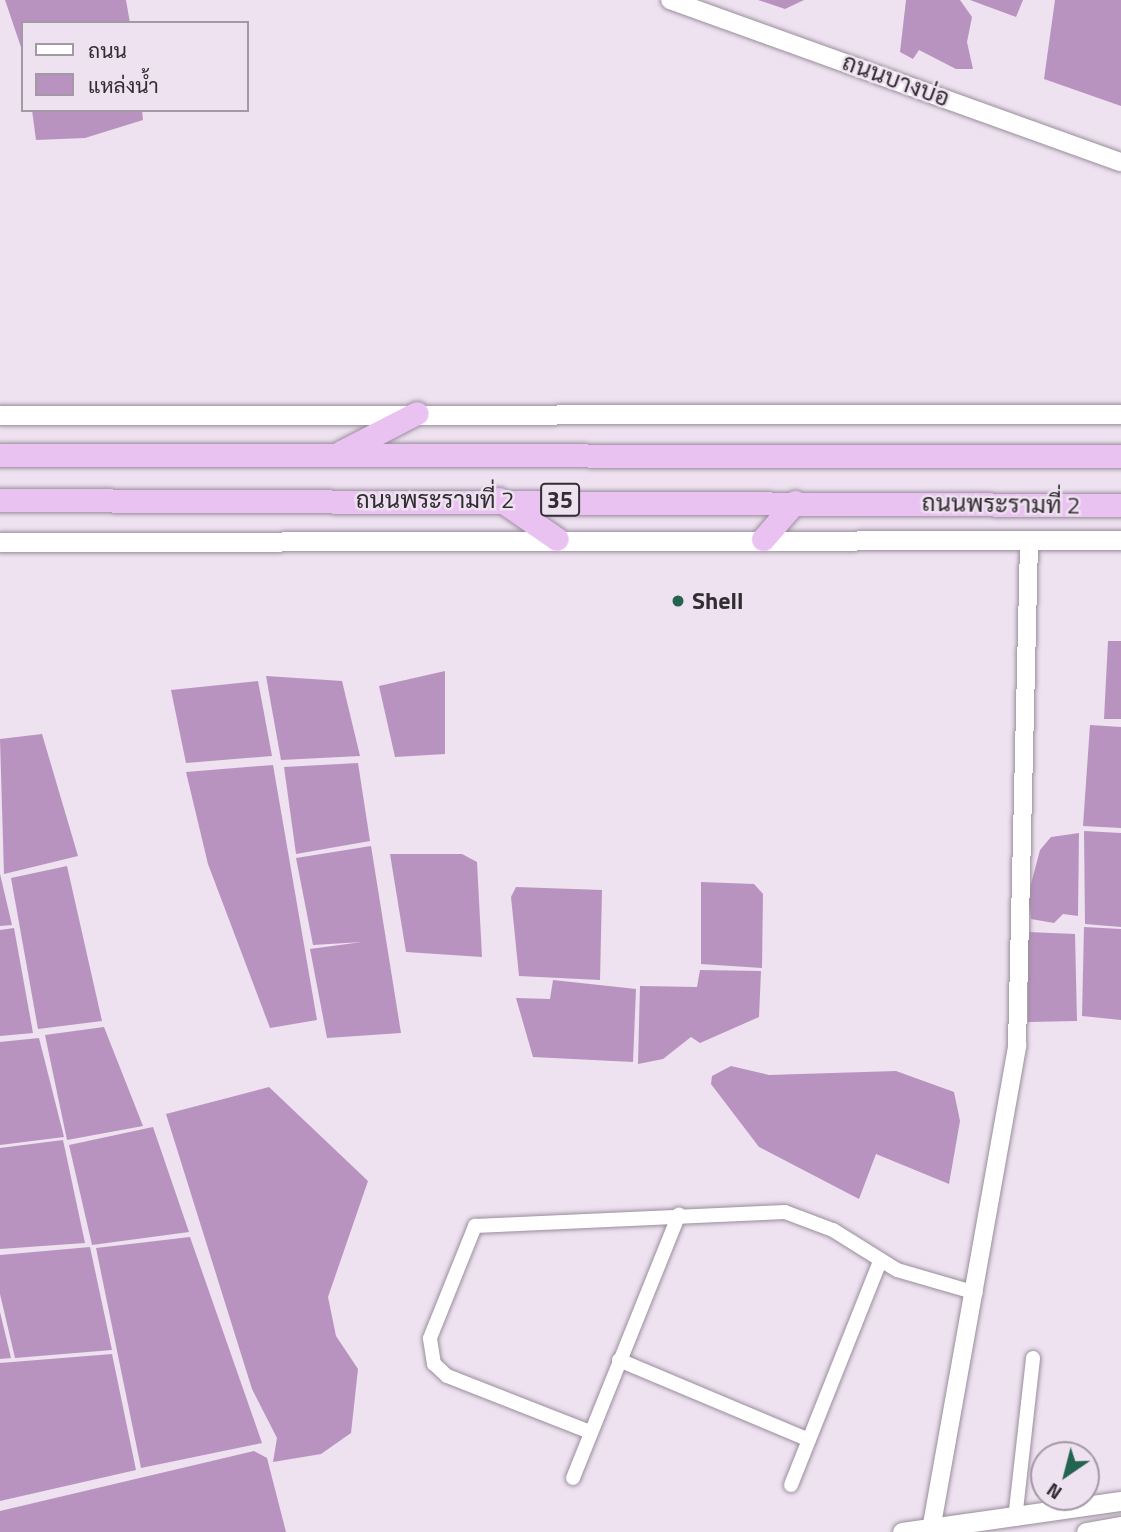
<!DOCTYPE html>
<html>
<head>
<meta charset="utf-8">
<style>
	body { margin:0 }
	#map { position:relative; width:1121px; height:1532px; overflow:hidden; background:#eee1f0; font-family:"Titillium Web",Sarabun,sans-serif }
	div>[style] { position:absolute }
	.water>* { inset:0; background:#b993c0 }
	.roads { filter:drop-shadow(0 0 2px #998e9c) drop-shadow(0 0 2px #998e9c) }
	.minor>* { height:14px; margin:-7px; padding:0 7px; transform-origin:7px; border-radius:7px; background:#fff }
	.tertiary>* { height:18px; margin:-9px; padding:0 9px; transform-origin:9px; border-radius:9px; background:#fff }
	.secondary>* { height:19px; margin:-9.5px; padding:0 9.5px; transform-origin:9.5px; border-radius:9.5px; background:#fff }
	.trunk>* { height:23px; margin:-11.5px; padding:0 11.5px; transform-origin:11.5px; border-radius:11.5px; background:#eac2f2 }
	.dots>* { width:19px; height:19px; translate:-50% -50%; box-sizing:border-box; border:4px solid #eee1f0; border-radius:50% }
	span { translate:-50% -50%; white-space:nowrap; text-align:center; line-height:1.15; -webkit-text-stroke:5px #eee1f0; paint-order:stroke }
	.shield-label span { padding:2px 5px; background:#eee1f0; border:2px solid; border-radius:5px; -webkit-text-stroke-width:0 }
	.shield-label { font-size:23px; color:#322d33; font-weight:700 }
	.street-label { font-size:24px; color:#322d33 }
	.poi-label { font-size:24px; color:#322d33; font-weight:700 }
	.left { translate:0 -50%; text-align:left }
	.legend { position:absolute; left:21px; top:21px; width:228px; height:91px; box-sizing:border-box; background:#eee1f0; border:2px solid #a399a4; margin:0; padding:9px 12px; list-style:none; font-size:21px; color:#322d33 }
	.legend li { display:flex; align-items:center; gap:14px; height:35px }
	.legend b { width:35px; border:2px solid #a399a4 }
	.north { position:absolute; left:1030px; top:1441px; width:70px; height:70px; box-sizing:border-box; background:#eee1f0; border:2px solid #a399a4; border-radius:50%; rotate:215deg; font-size:19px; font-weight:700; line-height:28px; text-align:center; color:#322d33 }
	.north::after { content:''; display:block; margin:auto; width:24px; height:32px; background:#236350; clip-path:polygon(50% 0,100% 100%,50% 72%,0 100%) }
</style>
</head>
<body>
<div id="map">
	<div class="water">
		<div style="clip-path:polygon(5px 0,126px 0,130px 23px,23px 23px,23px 53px)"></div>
		<div style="clip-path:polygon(758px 0,804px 0,785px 9px)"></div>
		<div style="clip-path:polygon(906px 0,960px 0,972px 17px,967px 42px,973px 69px,956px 69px,919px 50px,913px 59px,900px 52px)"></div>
		<div style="clip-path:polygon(970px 0,1023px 0,1016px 17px)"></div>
		<div style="clip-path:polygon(1055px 0,1121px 0,1121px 106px,1044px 79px)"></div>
		<div style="clip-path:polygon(32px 110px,142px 110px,143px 120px,85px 138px,36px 140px)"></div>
		<div style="clip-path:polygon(1108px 641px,1121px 641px,1121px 719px,1104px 719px)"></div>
		<div style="clip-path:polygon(445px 671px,445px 754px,395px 757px,379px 686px)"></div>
		<div style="clip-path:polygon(266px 676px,342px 681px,360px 756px,281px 760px)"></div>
		<div style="clip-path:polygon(258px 681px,272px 756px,186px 763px,171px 690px)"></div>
		<div style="clip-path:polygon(1090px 725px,1121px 727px,1121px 828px,1083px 826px)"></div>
		<div style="clip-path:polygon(42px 734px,78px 856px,4px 874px,0 739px)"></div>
		<div style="clip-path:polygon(358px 763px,370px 841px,296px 854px,284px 767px)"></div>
		<div style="clip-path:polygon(273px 765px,317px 1020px,270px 1028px,208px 864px,186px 772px)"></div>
		<div style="clip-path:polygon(1084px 831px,1121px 833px,1121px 927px,1085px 924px)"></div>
		<div style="clip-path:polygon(1079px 833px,1078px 916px,1063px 914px,1054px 923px,1031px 919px,1028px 895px,1040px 850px,1051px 837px)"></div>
		<div style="clip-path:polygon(371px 846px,401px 1033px,327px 1038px,310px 949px,362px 942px,313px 945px,296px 858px)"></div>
		<div style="clip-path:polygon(390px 854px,462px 854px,477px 862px,482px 957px,406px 952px)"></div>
		<div style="clip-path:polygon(67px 866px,102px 1021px,38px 1029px,11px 878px)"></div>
		<div style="clip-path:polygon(0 874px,12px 925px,0 926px)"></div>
		<div style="clip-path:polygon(701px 882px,754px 884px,763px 894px,762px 968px,701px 964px)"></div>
		<div style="clip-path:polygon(516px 887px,602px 890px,600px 980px,519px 976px,511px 897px)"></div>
		<div style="clip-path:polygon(1084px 927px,1121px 929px,1121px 1020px,1082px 1016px)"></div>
		<div style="clip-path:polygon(14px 928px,33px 1033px,0 1036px,0 930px)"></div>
		<div style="clip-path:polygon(1028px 932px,1075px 934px,1077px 1021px,1028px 1022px)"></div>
		<div style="clip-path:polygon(700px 970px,761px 971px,759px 1017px,700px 1043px,691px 1037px,663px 1059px,638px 1064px,640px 986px,697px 987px)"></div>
		<div style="clip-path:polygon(553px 980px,636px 989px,633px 1062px,533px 1057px,516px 998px,550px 999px)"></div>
		<div style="clip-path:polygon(104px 1027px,143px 1126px,67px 1140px,45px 1035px)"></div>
		<div style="clip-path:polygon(39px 1038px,64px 1137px,0 1145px,0 1042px)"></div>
		<div style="clip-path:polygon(731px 1066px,769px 1075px,896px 1071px,954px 1092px,960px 1121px,949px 1184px,876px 1154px,859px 1199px,759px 1147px,711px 1084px,712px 1076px)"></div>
		<div style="clip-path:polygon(269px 1087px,368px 1181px,328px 1297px,336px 1336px,358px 1369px,351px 1433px,321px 1454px,273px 1462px,277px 1438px,252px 1389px,166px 1114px)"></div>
		<div style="clip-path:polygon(153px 1127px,189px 1232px,92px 1245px,69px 1145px)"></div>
		<div style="clip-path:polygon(63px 1140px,85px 1243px,0 1249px,0 1148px)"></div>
		<div style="clip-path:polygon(190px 1237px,262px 1443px,141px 1468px,96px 1248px)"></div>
		<div style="clip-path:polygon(90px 1247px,112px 1350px,15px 1358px,0 1294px,0 1255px)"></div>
		<div style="clip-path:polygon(0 1312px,11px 1358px,0 1359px)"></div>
		<div style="clip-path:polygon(112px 1354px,136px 1470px,0 1501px,0 1363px)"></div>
		<div style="clip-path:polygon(254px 1451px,267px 1458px,286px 1532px,0 1532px,0 1511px)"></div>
	</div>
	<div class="roads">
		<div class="minor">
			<div style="left:619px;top:1360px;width:206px;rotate:22.8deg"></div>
			<div style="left:590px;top:1432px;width:154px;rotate:-158.6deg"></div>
			<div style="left:447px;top:1376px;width:18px;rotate:-137deg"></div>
			<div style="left:434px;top:1364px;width:26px;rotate:-99deg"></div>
			<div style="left:430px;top:1338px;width:121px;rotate:-68.1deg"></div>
			<div style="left:475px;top:1226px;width:310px;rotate:-2.6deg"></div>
			<div style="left:785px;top:1212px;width:51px;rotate:20.6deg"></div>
			<div style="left:833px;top:1230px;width:75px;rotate:32deg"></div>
			<div style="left:897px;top:1270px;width:82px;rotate:16.2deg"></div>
			<div style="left:573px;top:1478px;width:284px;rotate:-68.1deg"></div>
			<div style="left:791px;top:1485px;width:241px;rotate:-68.3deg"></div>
			<div style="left:1015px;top:1519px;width:162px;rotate:-83.6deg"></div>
		</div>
		<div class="tertiary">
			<div style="left:670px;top:0;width:479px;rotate:19.8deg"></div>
			<div style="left:931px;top:1530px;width:493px;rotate:-79.9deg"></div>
			<div style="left:1017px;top:1045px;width:503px;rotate:-88.63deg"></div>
		</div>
		<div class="secondary">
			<div style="left:0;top:415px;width:1121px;rotate:-0.05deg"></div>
			<div style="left:0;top:542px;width:1121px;rotate:-0.1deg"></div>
			<div style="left:902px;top:1532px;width:221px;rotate:-8.1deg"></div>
			<div style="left:1086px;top:1532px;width:36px;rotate:-10deg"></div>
		</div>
		<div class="trunk">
			<div style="left:341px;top:452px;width:85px;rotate:-27.2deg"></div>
			<div style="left:0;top:455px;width:1121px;rotate:0.05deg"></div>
			<div style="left:499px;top:499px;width:70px;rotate:34.6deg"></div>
			<div style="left:0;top:500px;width:1121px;rotate:0.26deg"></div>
			<div style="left:763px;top:539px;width:49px;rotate:-49.1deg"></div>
		</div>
	</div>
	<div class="dots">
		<div style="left:678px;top:601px;background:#236350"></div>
	</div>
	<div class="shield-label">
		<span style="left:560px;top:500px">35</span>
	</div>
	<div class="street-label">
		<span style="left:896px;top:80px;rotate:20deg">ถนนบางบ่อ</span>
		<span style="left:435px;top:500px">ถนนพระรามที่ 2</span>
		<span style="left:1001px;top:504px;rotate:1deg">ถนนพระรามที่ 2</span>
	</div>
	<div class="poi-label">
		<span class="left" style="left:692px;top:601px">Shell</span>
	</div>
	<ul class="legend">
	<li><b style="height:9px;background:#fff"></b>ถนน</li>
	<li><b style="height:19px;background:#b993c0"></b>แหล่งน้ำ</li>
	</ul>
	<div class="north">N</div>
</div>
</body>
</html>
